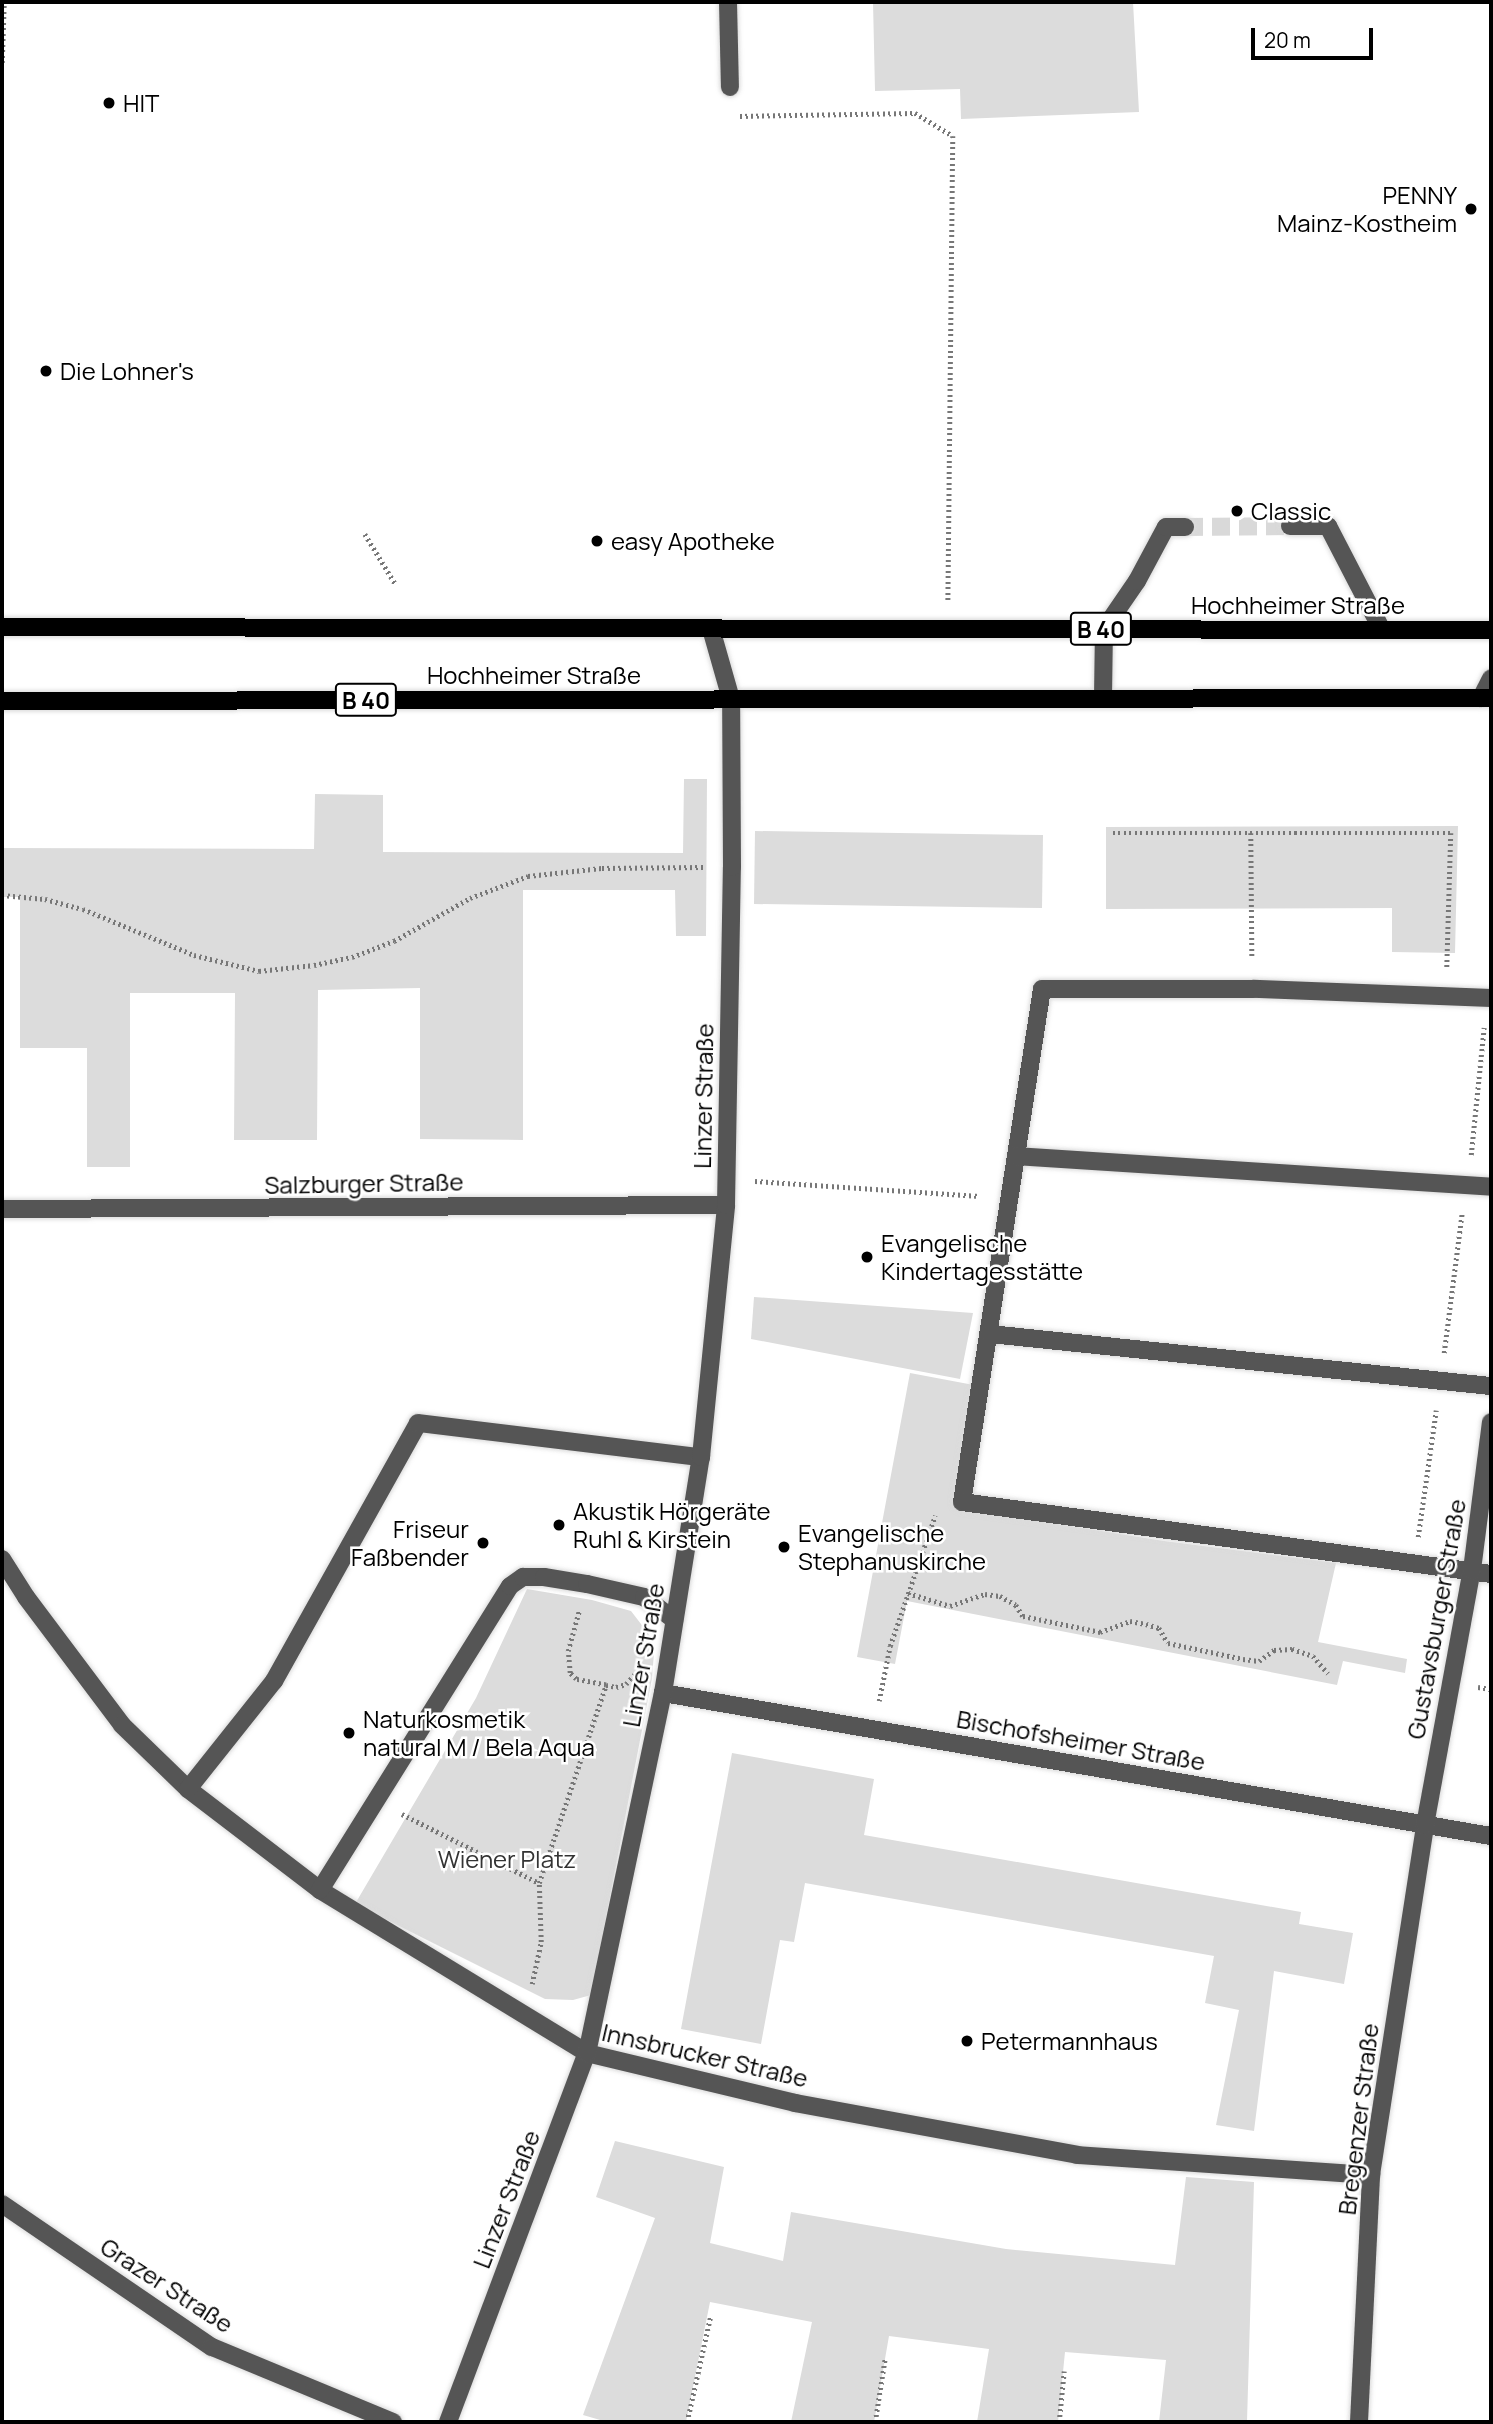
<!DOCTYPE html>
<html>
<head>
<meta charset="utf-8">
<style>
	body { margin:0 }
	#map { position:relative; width:1493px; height:2424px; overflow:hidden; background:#fff; font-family:Manrope,sans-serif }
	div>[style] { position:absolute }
	.green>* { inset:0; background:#dcdcdc }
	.minor-tunnel>* { height:18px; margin-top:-9px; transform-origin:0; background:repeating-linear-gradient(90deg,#d9d9d9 0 18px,transparent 0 27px) }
	.path>* { height:4.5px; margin-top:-2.25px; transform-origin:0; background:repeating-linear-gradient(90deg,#777 0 2px,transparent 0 5.5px) }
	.roads { filter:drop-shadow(0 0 2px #dbdbdb) drop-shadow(0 0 2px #dbdbdb) }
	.minor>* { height:18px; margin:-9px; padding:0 9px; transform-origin:9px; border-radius:9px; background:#555 }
	.major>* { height:18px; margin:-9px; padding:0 9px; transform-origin:9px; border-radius:9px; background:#000 }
	.dots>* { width:19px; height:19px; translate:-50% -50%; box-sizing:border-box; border:4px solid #fff; border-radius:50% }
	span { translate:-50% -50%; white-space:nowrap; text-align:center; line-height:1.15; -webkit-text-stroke:5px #fff; paint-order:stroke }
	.shield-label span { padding:2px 5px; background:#fff; border:2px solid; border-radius:5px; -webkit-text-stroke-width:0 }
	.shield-label { font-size:23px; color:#000; font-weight:700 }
	.poi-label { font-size:24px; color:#000 }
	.left { translate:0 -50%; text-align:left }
	.right { translate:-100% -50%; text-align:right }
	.street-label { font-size:24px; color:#000 }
	.park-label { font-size:24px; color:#333 }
	.frame { position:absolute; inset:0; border:4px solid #000; pointer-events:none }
	.scale { position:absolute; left:1251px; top:28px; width:122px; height:32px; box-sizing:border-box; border:4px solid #000; border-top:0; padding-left:9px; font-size:21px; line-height:24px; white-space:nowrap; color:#000; -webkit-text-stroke:5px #fff; paint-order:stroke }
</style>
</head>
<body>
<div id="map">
	<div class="green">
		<div style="clip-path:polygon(873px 2px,1133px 2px,1139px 112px,961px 119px,960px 89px,875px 91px)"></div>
		<div style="clip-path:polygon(684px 779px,707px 779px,706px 936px,676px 936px,675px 890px,523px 890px,523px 1140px,420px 1139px,420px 988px,318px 990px,317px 1140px,234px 1140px,235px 993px,130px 993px,130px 1167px,87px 1167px,87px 1048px,20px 1048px,20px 897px,2px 897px,2px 848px,314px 849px,315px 794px,383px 795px,383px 852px,683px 853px)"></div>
		<div style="clip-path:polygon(1458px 826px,1455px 953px,1392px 952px,1392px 908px,1106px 909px,1106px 827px)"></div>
		<div style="clip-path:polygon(755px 831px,1043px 835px,1042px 908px,754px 904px)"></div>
		<div style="clip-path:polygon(754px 1297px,973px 1313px,960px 1379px,751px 1339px)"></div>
		<div style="clip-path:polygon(910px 1373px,979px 1386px,956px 1508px,1164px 1541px,1336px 1563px,1318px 1642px,1407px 1659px,1405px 1673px,1343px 1661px,1337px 1685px,907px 1601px,895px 1664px,857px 1657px)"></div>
		<div style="clip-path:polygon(527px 1589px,592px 1600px,631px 1611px,651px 1637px,654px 1653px,652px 1678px,591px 1995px,573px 2000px,545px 1999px,355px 1904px,476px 1698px)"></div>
		<div style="clip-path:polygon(732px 1753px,874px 1779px,864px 1835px,1301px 1912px,1299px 1924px,1353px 1933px,1344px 1984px,1274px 1971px,1254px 2131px,1216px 2125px,1239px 2010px,1205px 2003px,1214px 1956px,805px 1883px,794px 1942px,780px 1940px,761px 2044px,681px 2029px)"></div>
		<div style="clip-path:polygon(615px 2141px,724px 2167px,710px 2243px,783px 2261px,791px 2212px,1006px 2249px,1175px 2265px,1186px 2177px,1254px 2182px,1247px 2422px,1159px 2422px,1166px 2360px,1065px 2352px,1058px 2422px,977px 2422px,989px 2349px,889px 2336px,874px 2422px,791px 2422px,812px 2322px,710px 2302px,686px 2422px,607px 2422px,583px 2415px,655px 2218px,596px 2197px)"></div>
	</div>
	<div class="minor-tunnel">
		<div style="left:1185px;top:527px;width:105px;rotate:-0.5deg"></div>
	</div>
	<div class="path">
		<div style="left:2px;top:63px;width:61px;rotate:-88.1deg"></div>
		<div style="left:740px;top:116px;width:175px;rotate:-1deg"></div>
		<div style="left:915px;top:113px;width:44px;rotate:31.2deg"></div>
		<div style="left:953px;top:136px;width:464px;rotate:90.6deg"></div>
		<div style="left:365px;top:534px;width:60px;rotate:58.7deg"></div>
		<div style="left:1113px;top:833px;width:338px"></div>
		<div style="left:1451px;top:833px;width:136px;rotate:91.7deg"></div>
		<div style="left:1251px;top:833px;width:125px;rotate:89.5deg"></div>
		<div style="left:2px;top:895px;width:43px;rotate:5.3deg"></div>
		<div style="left:45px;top:899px;width:39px;rotate:15deg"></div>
		<div style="left:83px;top:909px;width:120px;rotate:22.5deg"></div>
		<div style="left:194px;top:955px;width:67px;rotate:13.8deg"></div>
		<div style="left:259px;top:971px;width:55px;rotate:-6.2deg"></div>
		<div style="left:314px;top:965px;width:39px;rotate:-12deg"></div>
		<div style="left:352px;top:957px;width:45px;rotate:-20.9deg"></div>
		<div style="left:394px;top:941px;width:87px;rotate:-29.5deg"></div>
		<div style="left:470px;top:898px;width:62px;rotate:-20.8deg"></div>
		<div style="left:528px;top:876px;width:74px;rotate:-6.2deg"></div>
		<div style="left:602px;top:868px;width:101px;rotate:-0.6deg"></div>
		<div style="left:1471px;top:1155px;width:128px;rotate:-84.2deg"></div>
		<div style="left:755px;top:1181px;width:225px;rotate:3.8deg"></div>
		<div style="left:1444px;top:1353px;width:142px;rotate:-82.7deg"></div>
		<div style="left:1418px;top:1537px;width:128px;rotate:-81.9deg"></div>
		<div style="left:908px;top:1593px;width:44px;rotate:17.2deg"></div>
		<div style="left:950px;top:1606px;width:37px;rotate:-19deg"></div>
		<div style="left:985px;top:1594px;width:15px;rotate:8deg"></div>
		<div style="left:1000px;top:1596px;width:18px;rotate:29deg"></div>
		<div style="left:1016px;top:1605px;width:13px;rotate:58deg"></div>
		<div style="left:1023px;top:1616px;width:79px;rotate:11.7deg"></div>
		<div style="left:1100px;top:1632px;width:32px;rotate:-20deg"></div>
		<div style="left:1130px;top:1621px;width:16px;rotate:11deg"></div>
		<div style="left:1146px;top:1624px;width:14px;rotate:17deg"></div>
		<div style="left:1159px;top:1628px;width:17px;rotate:59deg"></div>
		<div style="left:1168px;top:1643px;width:77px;rotate:12deg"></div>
		<div style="left:1243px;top:1659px;width:16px;rotate:7deg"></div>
		<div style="left:1259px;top:1661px;width:19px;rotate:-36deg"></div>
		<div style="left:1274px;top:1650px;width:18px;rotate:-3deg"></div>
		<div style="left:1292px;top:1649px;width:22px;rotate:18deg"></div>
		<div style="left:1313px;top:1656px;width:23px;rotate:49deg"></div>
		<div style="left:606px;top:1685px;width:10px;rotate:11deg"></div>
		<div style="left:616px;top:1687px;width:10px;rotate:-17deg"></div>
		<div style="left:626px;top:1684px;width:13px;rotate:-48deg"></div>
		<div style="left:1478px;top:1687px;width:13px;rotate:9deg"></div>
		<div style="left:879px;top:1701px;width:56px;rotate:-78.7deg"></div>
		<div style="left:890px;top:1646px;width:138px;rotate:-70.9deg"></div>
		<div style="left:402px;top:1814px;width:153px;rotate:26.7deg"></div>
		<div style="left:532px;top:1984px;width:43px;rotate:-77.9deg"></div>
		<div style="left:541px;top:1942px;width:59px;rotate:-91.9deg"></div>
		<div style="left:539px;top:1883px;width:209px;rotate:-71.3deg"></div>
		<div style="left:606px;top:1685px;width:31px;rotate:-169deg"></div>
		<div style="left:576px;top:1679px;width:8px;rotate:-135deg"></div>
		<div style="left:570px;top:1673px;width:22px;rotate:-95deg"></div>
		<div style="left:568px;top:1651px;width:41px;rotate:-74.6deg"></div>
		<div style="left:687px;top:2422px;width:107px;rotate:-77.5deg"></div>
		<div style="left:875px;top:2422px;width:65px;rotate:-81.1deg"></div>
		<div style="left:1059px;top:2422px;width:51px;rotate:-84.4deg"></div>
	</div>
	<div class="roads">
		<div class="minor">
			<div style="left:728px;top:2px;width:85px;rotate:88.7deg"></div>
			<div style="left:1290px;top:526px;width:38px"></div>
			<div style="left:1328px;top:526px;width:117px;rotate:62.6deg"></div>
			<div style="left:1103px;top:698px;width:69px;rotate:-89.2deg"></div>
			<div style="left:1104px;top:629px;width:58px;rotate:-55.5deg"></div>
			<div style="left:1137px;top:581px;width:61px;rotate:-61.8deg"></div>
			<div style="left:1166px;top:527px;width:19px"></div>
			<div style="left:1481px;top:698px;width:22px;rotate:-63deg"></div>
			<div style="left:1491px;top:998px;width:238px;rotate:-177.8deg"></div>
			<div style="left:1253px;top:989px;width:211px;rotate:180deg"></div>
			<div style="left:1042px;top:989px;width:519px;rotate:98.86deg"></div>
			<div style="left:962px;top:1502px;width:534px;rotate:7.75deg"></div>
			<div style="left:1016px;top:1156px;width:476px;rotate:3.7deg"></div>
			<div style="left:2px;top:1209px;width:724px;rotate:-0.32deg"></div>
			<div style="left:990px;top:1334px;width:504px;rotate:5.93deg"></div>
			<div style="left:2px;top:1559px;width:45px;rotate:57.7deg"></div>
			<div style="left:26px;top:1597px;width:160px;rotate:53.1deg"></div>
			<div style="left:122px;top:1725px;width:92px;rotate:44.1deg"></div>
			<div style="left:188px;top:1789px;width:166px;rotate:37.4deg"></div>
			<div style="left:320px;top:1890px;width:313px;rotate:31.4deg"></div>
			<div style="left:587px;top:2053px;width:214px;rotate:13.5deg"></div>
			<div style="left:795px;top:2103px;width:287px;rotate:10.4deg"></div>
			<div style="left:1077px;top:2155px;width:295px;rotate:3.9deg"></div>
			<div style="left:663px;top:1693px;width:840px;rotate:9.8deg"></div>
			<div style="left:188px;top:1789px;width:138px;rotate:-51.5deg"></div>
			<div style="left:274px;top:1681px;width:295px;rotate:-60.8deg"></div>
			<div style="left:418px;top:1423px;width:285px;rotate:6.9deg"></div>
			<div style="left:320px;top:1890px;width:358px;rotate:-58deg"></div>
			<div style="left:510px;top:1586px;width:16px;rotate:-35deg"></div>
			<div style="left:523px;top:1577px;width:21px"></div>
			<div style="left:544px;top:1577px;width:44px;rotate:9.2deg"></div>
			<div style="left:587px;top:1584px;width:58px;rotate:12.8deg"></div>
			<div style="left:644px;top:1597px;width:38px;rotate:37deg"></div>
			<div style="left:2px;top:2204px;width:254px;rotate:34.3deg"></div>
			<div style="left:212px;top:2347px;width:196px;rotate:22.5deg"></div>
			<div style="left:448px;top:2422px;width:394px;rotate:-69.4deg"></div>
			<div style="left:587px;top:2053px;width:368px;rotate:-78.1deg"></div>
			<div style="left:663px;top:1693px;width:239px;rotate:-80.9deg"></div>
			<div style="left:701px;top:1457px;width:253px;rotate:-84.3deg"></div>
			<div style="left:726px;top:1205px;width:338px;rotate:-89deg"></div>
			<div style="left:732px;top:867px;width:168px;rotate:-90.3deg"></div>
			<div style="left:731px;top:699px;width:73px;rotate:-105.9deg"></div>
			<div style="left:1359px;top:2422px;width:247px;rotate:-87.2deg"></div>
			<div style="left:1371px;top:2175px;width:354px;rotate:-81.2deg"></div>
			<div style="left:1425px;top:1825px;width:259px;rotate:-79.6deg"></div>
			<div style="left:1472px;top:1570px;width:149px;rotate:-82.7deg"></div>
		</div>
		<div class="major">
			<div style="left:2px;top:627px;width:1489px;rotate:0.12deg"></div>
			<div style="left:2px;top:701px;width:1489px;rotate:-0.12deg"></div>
		</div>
	</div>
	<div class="dots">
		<div style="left:109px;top:103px;background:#000"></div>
		<div style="left:1471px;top:209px;background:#000"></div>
		<div style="left:46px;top:371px;background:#000"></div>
		<div style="left:1237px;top:511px;background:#000"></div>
		<div style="left:597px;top:541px;background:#000"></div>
		<div style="left:867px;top:1257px;background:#000"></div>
		<div style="left:559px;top:1525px;background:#000"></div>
		<div style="left:483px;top:1543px;background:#000"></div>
		<div style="left:784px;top:1547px;background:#000"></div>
		<div style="left:349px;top:1733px;background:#000"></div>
		<div style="left:967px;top:2041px;background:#000"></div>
	</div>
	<div class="shield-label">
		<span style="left:1101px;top:629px">B 40</span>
		<span style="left:366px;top:700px">B 40</span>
	</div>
	<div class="poi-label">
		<span class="left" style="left:123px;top:103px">HIT</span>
		<span class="right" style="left:1457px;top:209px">PENNY<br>Mainz-Kostheim</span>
		<span class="left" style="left:60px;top:371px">Die Lohner's</span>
		<span class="left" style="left:1251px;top:511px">Classic</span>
		<span class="left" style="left:611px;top:541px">easy Apotheke</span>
		<span class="left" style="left:881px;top:1257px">Evangelische<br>Kindertagesstätte</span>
		<span class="left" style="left:573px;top:1525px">Akustik Hörgeräte<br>Ruhl &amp; Kirstein</span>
		<span class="right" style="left:469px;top:1543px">Friseur<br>Faßbender</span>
		<span class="left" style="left:798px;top:1547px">Evangelische<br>Stephanuskirche</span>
		<span class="left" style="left:363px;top:1733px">Naturkosmetik<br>natural M / Bela Aqua</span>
		<span class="left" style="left:981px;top:2041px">Petermannhaus</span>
	</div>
	<div class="street-label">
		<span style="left:1298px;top:605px">Hochheimer Straße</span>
		<span style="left:534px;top:675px">Hochheimer Straße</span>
		<span style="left:703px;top:1096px;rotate:-89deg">Linzer Straße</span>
		<span style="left:364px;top:1183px;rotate:-1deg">Salzburger Straße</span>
		<span style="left:1436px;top:1619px;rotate:-80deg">Gustavsburger Straße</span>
		<span style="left:643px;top:1655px;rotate:-80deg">Linzer Straße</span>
		<span style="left:1081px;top:1740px;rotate:10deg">Bischofsheimer Straße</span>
		<span style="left:705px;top:2055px;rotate:13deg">Innsbrucker Straße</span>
		<span style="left:1358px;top:2119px;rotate:-83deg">Bregenzer Straße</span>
		<span style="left:506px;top:2199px;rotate:-69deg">Linzer Straße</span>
		<span style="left:167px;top:2285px;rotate:33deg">Grazer Straße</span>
	</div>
	<div class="park-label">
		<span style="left:507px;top:1859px">Wiener Platz</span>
	</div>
	<div class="frame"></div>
	<div class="scale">20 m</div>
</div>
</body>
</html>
